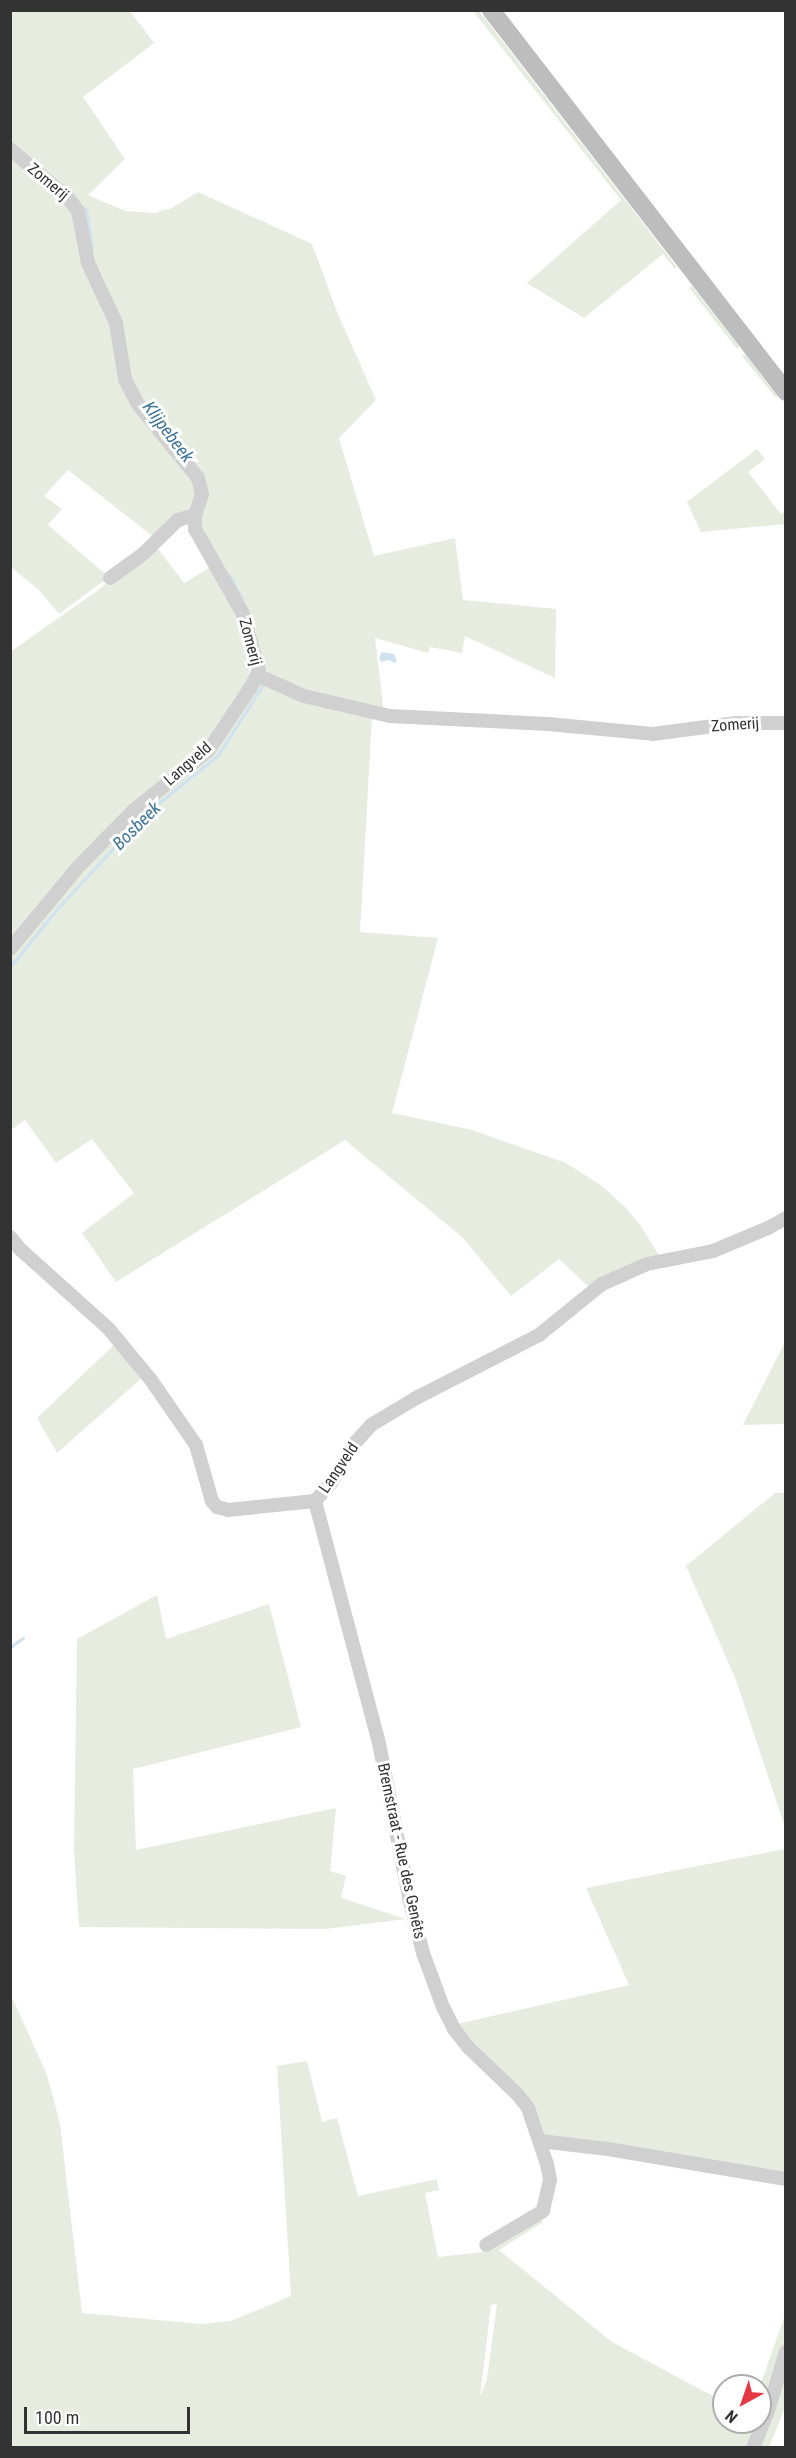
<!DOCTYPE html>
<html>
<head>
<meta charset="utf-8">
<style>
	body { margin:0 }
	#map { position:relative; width:796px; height:2458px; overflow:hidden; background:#fff; font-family:"Roboto Condensed",sans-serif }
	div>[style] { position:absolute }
	.green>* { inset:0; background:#e6ecdf }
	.water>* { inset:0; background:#cfe2ee }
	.stream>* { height:3px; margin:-1.5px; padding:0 1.5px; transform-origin:1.5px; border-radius:1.5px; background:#cfe2ee }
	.street>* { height:14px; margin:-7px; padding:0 7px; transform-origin:7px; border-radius:7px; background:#d0d0d0 }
	.secondary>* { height:18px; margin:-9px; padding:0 9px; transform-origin:9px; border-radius:9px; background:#bdbdbd }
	span { translate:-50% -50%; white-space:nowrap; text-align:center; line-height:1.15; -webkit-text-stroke:6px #fff; paint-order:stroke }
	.street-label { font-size:16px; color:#333 }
	.water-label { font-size:18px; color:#3f7597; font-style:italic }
	.frame { position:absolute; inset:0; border:12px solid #333; pointer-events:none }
	.north { position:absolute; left:712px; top:2374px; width:60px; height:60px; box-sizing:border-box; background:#fff; border:2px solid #adadad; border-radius:50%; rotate:220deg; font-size:16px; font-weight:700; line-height:24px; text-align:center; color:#333 }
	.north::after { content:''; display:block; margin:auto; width:21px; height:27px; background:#e63946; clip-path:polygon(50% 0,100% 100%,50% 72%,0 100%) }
	.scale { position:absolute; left:24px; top:2407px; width:166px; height:27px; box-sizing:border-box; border:3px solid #333; border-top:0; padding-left:8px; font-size:18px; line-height:21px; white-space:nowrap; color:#333; -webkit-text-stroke:4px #fff; paint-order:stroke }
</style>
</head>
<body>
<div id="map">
	<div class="green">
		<div style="clip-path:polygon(10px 11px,130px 11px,154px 43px,83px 97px,125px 159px,88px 195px,125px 211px,154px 213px,172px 208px,198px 192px,312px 244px,337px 312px,376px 400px,339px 438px,374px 556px,455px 538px,463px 600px,556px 609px,555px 678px,465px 636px,462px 653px,430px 647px,428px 653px,375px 638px,384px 713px,316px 695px,268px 674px,198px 525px,204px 499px,139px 401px,97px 279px,85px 220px,11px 146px)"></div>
		<div style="clip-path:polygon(473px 11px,479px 11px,677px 267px,675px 269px,663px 254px,584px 318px,527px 283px,621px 200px)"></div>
		<div style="clip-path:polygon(11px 153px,70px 204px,104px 301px,119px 364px,198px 487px,194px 509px,155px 538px,68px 470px,44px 496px,62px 509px,48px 525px,109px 577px,59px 614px,39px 590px,11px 567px)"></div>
		<div style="clip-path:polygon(692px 286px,739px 346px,737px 349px,689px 288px)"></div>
		<div style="clip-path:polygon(745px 354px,778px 396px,776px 398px,742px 356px)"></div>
		<div style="clip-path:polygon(757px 449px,765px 459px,748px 472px,781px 514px,785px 511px,785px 524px,701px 532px,687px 502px)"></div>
		<div style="clip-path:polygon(155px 545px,184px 583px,214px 565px,229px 590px,251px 663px,247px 683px,215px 734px,10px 944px,10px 652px,97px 591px)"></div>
		<div style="clip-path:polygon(260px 681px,372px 717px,360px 932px,438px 938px,392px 1113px,472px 1130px,566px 1163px,602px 1186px,625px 1207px,641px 1226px,660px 1257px,590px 1288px,559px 1259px,511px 1296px,462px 1237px,345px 1140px,116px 1282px,82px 1233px,134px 1193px,92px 1139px,56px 1163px,25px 1120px,11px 1130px,11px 957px,81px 872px,133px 818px,188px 771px)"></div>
		<div style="clip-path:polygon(785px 1342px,785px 1424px,743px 1425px)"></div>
		<div style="clip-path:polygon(115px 1344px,143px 1377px,57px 1453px,37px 1418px)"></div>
		<div style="clip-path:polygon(775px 1493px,785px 1493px,785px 1827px,736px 1680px,686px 1566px)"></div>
		<div style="clip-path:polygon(157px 1595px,166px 1639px,269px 1604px,301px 1727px,133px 1769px,136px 1850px,336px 1808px,330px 1871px,346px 1876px,341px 1898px,406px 1919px,325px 1929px,79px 1927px,74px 1849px,77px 1639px)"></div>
		<div style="clip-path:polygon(785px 1849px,785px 2173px,546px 2138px,533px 2106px,457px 2024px,629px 1985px,586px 1888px)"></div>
		<div style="clip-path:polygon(evenodd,10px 1993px,47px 2075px,60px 2124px,82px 2313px,201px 2324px,231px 2321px,291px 2296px,277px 2066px,307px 2061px,322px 2122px,337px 2118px,358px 2196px,437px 2179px,439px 2190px,425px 2193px,438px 2257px,482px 2252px,539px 2217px,543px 2222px,499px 2250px,612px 2342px,724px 2402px,724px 2422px,760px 2422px,760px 2386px,785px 2315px,785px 2408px,769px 2447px,11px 2447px,10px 1993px,497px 2304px,487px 2379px,480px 2397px,491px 2305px,497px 2304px)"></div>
	</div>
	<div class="water">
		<div style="clip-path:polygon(382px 652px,394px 654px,397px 661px,395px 663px,388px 660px,381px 662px,379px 657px)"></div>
	</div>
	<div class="stream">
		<div style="left:86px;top:208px;width:40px;rotate:81.5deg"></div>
		<div style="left:229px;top:575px;width:26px;rotate:61deg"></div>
		<div style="left:10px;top:967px;width:73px;rotate:-51.1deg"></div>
		<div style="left:56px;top:910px;width:131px;rotate:-47.2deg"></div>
		<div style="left:145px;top:814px;width:94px;rotate:-38.9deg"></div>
		<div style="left:218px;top:755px;width:82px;rotate:-57.5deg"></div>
		<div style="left:10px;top:1647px;width:16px;rotate:-35deg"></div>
	</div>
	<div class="street">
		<div style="left:10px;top:149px;width:77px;rotate:40.3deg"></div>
		<div style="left:69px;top:199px;width:15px;rotate:53deg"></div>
		<div style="left:78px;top:211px;width:53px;rotate:79.1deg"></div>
		<div style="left:88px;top:263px;width:66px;rotate:65deg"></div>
		<div style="left:116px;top:323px;width:57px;rotate:80.9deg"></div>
		<div style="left:125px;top:379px;width:27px;rotate:63deg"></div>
		<div style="left:137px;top:403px;width:97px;rotate:50.9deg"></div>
		<div style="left:198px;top:478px;width:16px;rotate:76deg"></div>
		<div style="left:202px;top:494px;width:22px;rotate:108deg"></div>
		<div style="left:195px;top:515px;width:14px;rotate:90deg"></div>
		<div style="left:195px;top:529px;width:95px;rotate:60.5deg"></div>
		<div style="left:242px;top:612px;width:60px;rotate:73.7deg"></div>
		<div style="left:259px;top:670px;width:19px;rotate:115deg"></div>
		<div style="left:251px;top:687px;width:76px;rotate:123.7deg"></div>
		<div style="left:209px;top:750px;width:96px;rotate:141.3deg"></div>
		<div style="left:134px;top:810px;width:78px;rotate:134.5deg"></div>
		<div style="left:79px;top:866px;width:108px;rotate:129.7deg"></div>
		<div style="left:110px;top:578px;width:41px;rotate:-36deg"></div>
		<div style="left:143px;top:554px;width:49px;rotate:-44.2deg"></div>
		<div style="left:178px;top:520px;width:18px;rotate:-16deg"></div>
		<div style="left:257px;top:675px;width:51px;rotate:24.1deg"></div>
		<div style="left:304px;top:696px;width:88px;rotate:13.1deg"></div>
		<div style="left:390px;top:716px;width:158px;rotate:2.9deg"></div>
		<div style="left:548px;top:724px;width:105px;rotate:5.4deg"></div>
		<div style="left:653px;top:734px;width:84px;rotate:-7.5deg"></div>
		<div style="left:736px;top:723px;width:50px"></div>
		<div style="left:10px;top:1237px;width:17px;rotate:50deg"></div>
		<div style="left:21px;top:1250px;width:117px;rotate:41.9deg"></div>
		<div style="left:108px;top:1328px;width:67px;rotate:50.4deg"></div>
		<div style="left:151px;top:1380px;width:79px;rotate:55.3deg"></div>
		<div style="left:196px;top:1445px;width:58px;rotate:74.1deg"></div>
		<div style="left:212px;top:1501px;width:8px;rotate:50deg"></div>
		<div style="left:217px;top:1507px;width:11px;rotate:15deg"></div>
		<div style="left:228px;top:1510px;width:87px;rotate:-5.9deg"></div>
		<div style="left:315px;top:1501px;width:24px;rotate:-48deg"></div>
		<div style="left:331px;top:1483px;width:47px;rotate:-59deg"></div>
		<div style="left:355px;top:1443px;width:24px;rotate:-48deg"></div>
		<div style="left:371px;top:1425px;width:55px;rotate:-30.8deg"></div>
		<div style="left:418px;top:1397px;width:136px;rotate:-27.1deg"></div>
		<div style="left:539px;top:1335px;width:81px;rotate:-39deg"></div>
		<div style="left:602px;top:1284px;width:49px;rotate:-24deg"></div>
		<div style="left:647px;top:1264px;width:67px;rotate:-11.1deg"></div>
		<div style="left:713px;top:1251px;width:60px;rotate:-22.7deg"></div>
		<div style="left:768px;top:1228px;width:21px;rotate:-29deg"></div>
		<div style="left:315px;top:1501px;width:250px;rotate:75.2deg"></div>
		<div style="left:379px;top:1743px;width:158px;rotate:79deg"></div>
		<div style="left:409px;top:1898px;width:57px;rotate:75.7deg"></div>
		<div style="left:423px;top:1953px;width:58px;rotate:69.7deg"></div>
		<div style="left:443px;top:2007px;width:25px;rotate:63deg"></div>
		<div style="left:454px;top:2029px;width:23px;rotate:52deg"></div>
		<div style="left:468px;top:2047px;width:69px;rotate:43.8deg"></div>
		<div style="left:518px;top:2095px;width:16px;rotate:52deg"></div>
		<div style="left:528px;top:2108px;width:59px;rotate:71.3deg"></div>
		<div style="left:547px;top:2164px;width:16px;rotate:79deg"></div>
		<div style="left:550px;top:2180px;width:32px;rotate:103deg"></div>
		<div style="left:543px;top:2211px;width:66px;rotate:149.2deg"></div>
		<div style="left:540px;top:2141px;width:68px;rotate:6.7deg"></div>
		<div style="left:608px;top:2149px;width:181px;rotate:9.6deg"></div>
		<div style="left:753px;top:2448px;width:37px;rotate:-68deg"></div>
		<div style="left:767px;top:2414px;width:65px;rotate:-73deg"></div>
	</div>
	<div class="secondary">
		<div style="left:491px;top:10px;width:483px;rotate:52.3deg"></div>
	</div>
	<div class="street-label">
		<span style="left:48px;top:182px;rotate:40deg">Zomerij</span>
		<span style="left:250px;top:642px;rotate:75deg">Zomerij</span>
		<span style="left:735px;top:725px;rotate:-4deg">Zomerij</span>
		<span style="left:188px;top:764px;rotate:-41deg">Langveld</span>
		<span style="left:339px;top:1468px;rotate:-56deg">Langveld</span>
		<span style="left:401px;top:1851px;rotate:78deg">Bremstraat - Rue des Genêts</span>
	</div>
	<div class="water-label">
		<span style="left:168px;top:432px;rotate:53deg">Klijpebeek</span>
		<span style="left:137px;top:826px;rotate:-45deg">Bosbeek</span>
	</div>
	<div class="frame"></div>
	<div class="north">N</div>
	<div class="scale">100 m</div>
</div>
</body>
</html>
